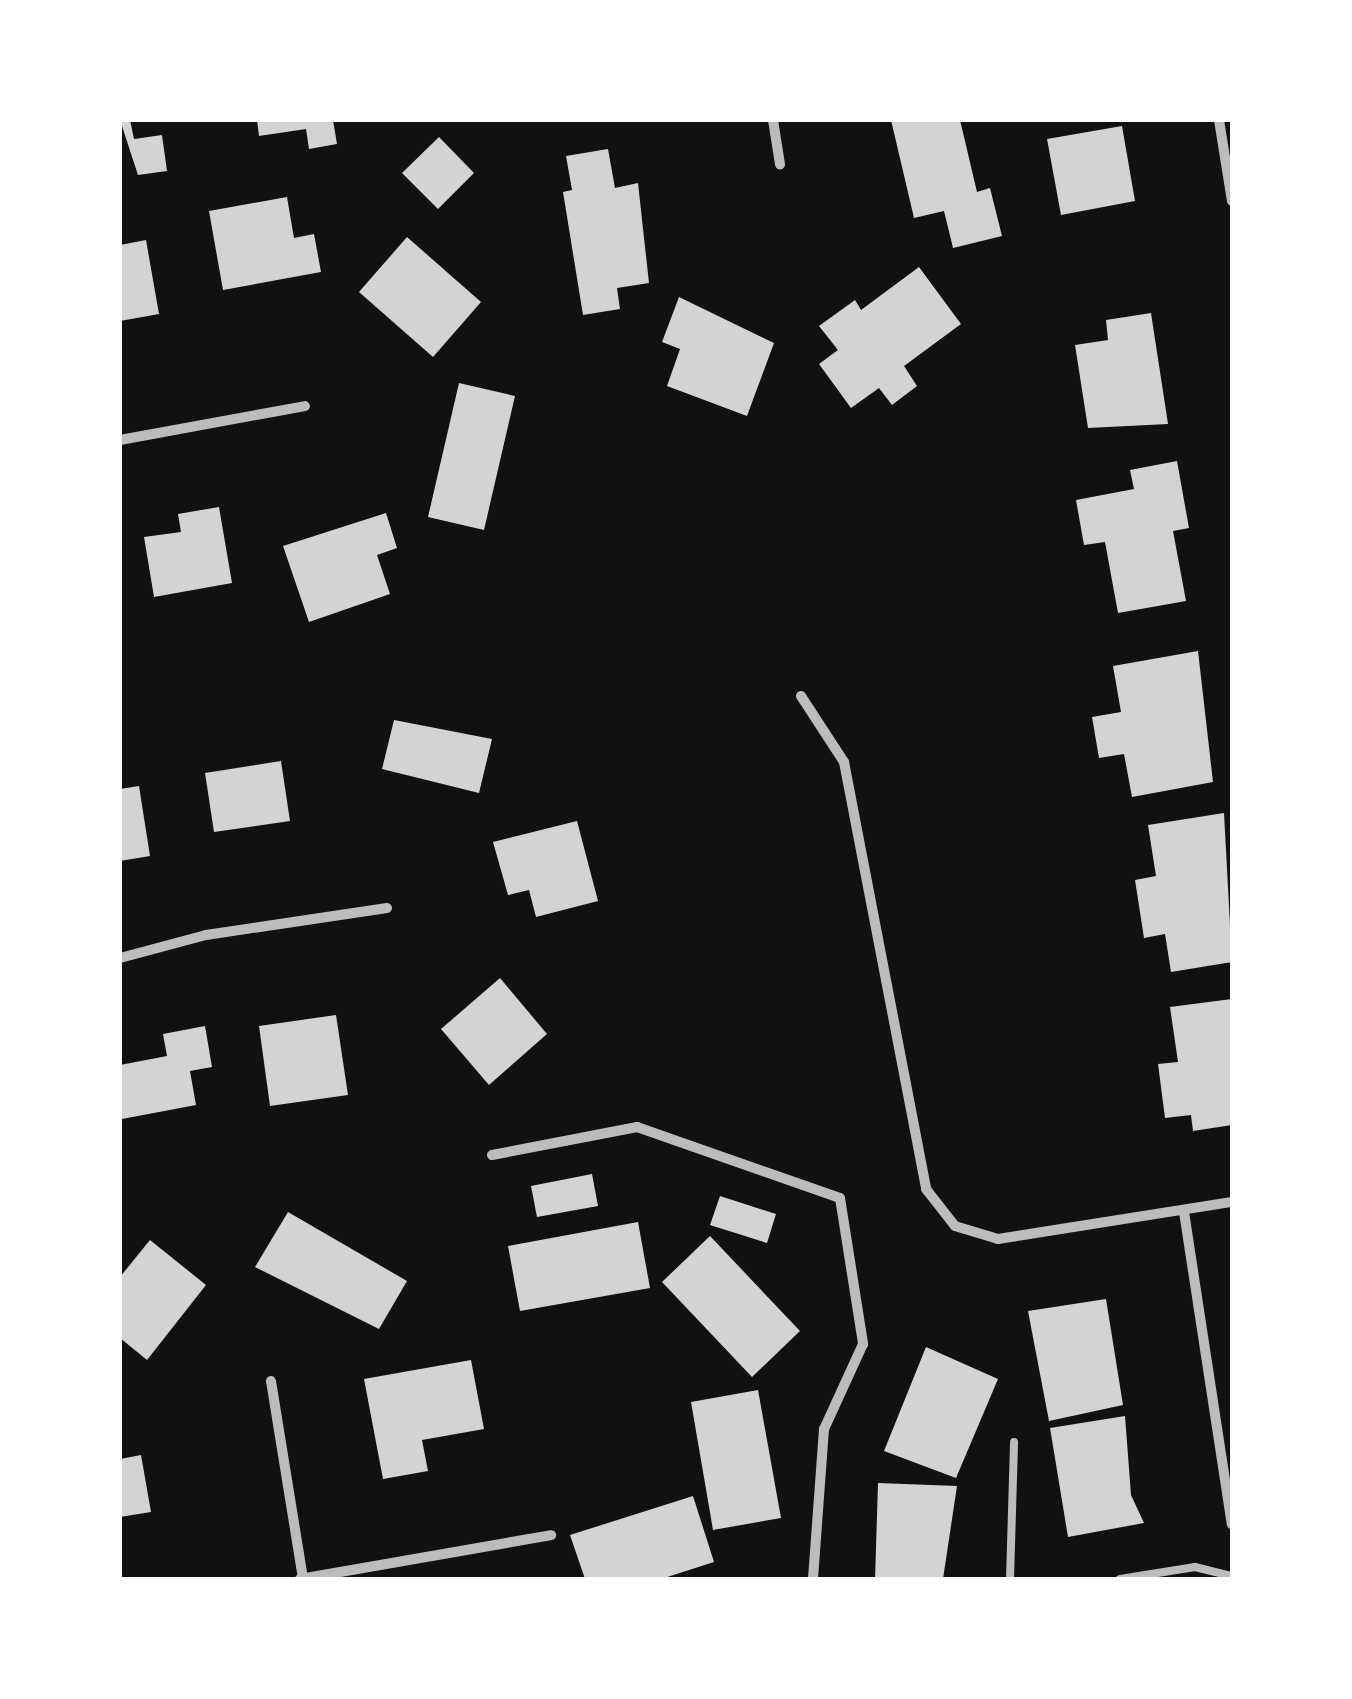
<!DOCTYPE html>
<html>
<head>
<meta charset="utf-8">
<style>
	body { margin:0 }
	#map { position:relative; width:1352px; height:1699px; overflow:hidden; background:#111; font-family:Karla,sans-serif }
	div>[style] { position:absolute }
	.building>* { inset:0; background:#d3d3d3 }
	.service>* { height:8px; margin:-4px; padding:0 4px; transform-origin:4px; border-radius:4px; background:#bcbcbc }
	.minor>* { height:10px; margin:-5px; padding:0 5px; transform-origin:5px; border-radius:5px; background:#bcbcbc }
	span { translate:-50% -50%; white-space:nowrap; text-align:center; line-height:1.15; -webkit-text-stroke:8px #fff; paint-order:stroke }
	.frame { position:absolute; inset:0; border:122px solid #fff; pointer-events:none }
</style>
</head>
<body>
<div id="map">
	<div class="building">
		<div style="clip-path:polygon(120px 120px,130px 120px,134px 139px,162px 135px,167px 171px,138px 175px)"></div>
		<div style="clip-path:polygon(257px 120px,333px 120px,337px 144px,309px 149px,306px 129px,259px 136px)"></div>
		<div style="clip-path:polygon(891px 120px,960px 120px,977px 192px,990px 188px,1002px 236px,953px 248px,944px 211px,914px 218px)"></div>
		<div style="clip-path:polygon(1122px 126px,1135px 201px,1061px 215px,1047px 139px)"></div>
		<div style="clip-path:polygon(439px 137px,474px 173px,438px 209px,402px 173px)"></div>
		<div style="clip-path:polygon(608px 149px,615px 188px,638px 183px,649px 283px,617px 288px,620px 309px,583px 315px,563px 192px,572px 190px,566px 156px)"></div>
		<div style="clip-path:polygon(287px 197px,294px 238px,314px 234px,321px 272px,223px 290px,209px 211px)"></div>
		<div style="clip-path:polygon(407px 237px,481px 302px,433px 357px,359px 292px)"></div>
		<div style="clip-path:polygon(146px 240px,159px 314px,120px 321px,120px 245px)"></div>
		<div style="clip-path:polygon(919px 267px,961px 324px,904px 366px,917px 386px,892px 405px,879px 388px,851px 408px,819px 364px,838px 350px,819px 326px,855px 300px,861px 310px)"></div>
		<div style="clip-path:polygon(679px 297px,774px 343px,747px 416px,667px 386px,680px 349px,662px 342px)"></div>
		<div style="clip-path:polygon(1151px 313px,1168px 424px,1088px 428px,1075px 345px,1108px 340px,1106px 320px)"></div>
		<div style="clip-path:polygon(459px 383px,515px 396px,484px 530px,428px 517px)"></div>
		<div style="clip-path:polygon(1177px 461px,1189px 528px,1173px 531px,1186px 601px,1118px 613px,1105px 542px,1084px 545px,1076px 500px,1134px 489px,1130px 470px)"></div>
		<div style="clip-path:polygon(219px 507px,232px 583px,154px 597px,144px 537px,181px 532px,178px 514px)"></div>
		<div style="clip-path:polygon(386px 513px,397px 548px,377px 555px,390px 594px,309px 622px,283px 546px)"></div>
		<div style="clip-path:polygon(1198px 651px,1213px 782px,1132px 797px,1124px 754px,1099px 758px,1092px 717px,1121px 712px,1113px 666px)"></div>
		<div style="clip-path:polygon(394px 720px,492px 739px,479px 793px,382px 769px)"></div>
		<div style="clip-path:polygon(281px 761px,290px 821px,214px 832px,205px 773px)"></div>
		<div style="clip-path:polygon(139px 786px,150px 856px,120px 861px,120px 789px)"></div>
		<div style="clip-path:polygon(1224px 813px,1232px 962px,1171px 972px,1165px 934px,1144px 938px,1135px 880px,1156px 876px,1148px 825px)"></div>
		<div style="clip-path:polygon(577px 821px,598px 901px,536px 917px,529px 890px,508px 895px,493px 842px)"></div>
		<div style="clip-path:polygon(500px 978px,547px 1034px,489px 1085px,441px 1029px)"></div>
		<div style="clip-path:polygon(1232px 999px,1232px 1125px,1193px 1131px,1191px 1115px,1165px 1118px,1158px 1064px,1178px 1062px,1170px 1007px)"></div>
		<div style="clip-path:polygon(336px 1015px,348px 1095px,270px 1106px,259px 1026px)"></div>
		<div style="clip-path:polygon(205px 1026px,212px 1067px,190px 1071px,196px 1105px,122px 1119px,120px 1065px,167px 1056px,163px 1034px)"></div>
		<div style="clip-path:polygon(592px 1174px,598px 1206px,537px 1217px,531px 1186px)"></div>
		<div style="clip-path:polygon(720px 1196px,776px 1214px,767px 1243px,710px 1225px)"></div>
		<div style="clip-path:polygon(288px 1212px,407px 1281px,379px 1329px,255px 1267px)"></div>
		<div style="clip-path:polygon(638px 1222px,650px 1288px,520px 1311px,508px 1246px)"></div>
		<div style="clip-path:polygon(710px 1236px,800px 1331px,752px 1377px,662px 1282px)"></div>
		<div style="clip-path:polygon(150px 1240px,206px 1285px,147px 1360px,120px 1338px,120px 1277px)"></div>
		<div style="clip-path:polygon(1106px 1299px,1123px 1405px,1049px 1421px,1028px 1311px)"></div>
		<div style="clip-path:polygon(926px 1347px,998px 1379px,956px 1478px,884px 1451px)"></div>
		<div style="clip-path:polygon(471px 1360px,484px 1429px,422px 1440px,428px 1471px,383px 1479px,364px 1379px)"></div>
		<div style="clip-path:polygon(758px 1390px,781px 1518px,713px 1530px,691px 1402px)"></div>
		<div style="clip-path:polygon(1125px 1416px,1131px 1495px,1144px 1523px,1068px 1537px,1050px 1428px)"></div>
		<div style="clip-path:polygon(141px 1455px,151px 1512px,120px 1517px,120px 1459px)"></div>
		<div style="clip-path:polygon(878px 1483px,957px 1486px,943px 1579px,875px 1579px)"></div>
		<div style="clip-path:polygon(693px 1496px,714px 1562px,661px 1579px,585px 1579px,570px 1535px)"></div>
	</div>
	<div class="service">
		<div style="left:1010px;top:1579px;width:137px;rotate:-88.3deg"></div>
		<div style="left:1120px;top:1579px;width:76px;rotate:-9.1deg"></div>
		<div style="left:1195px;top:1567px;width:38px;rotate:14deg"></div>
	</div>
	<div class="minor">
		<div style="left:773px;top:120px;width:45px;rotate:81deg"></div>
		<div style="left:1219px;top:120px;width:82px;rotate:80.9deg"></div>
		<div style="left:120px;top:440px;width:188px;rotate:-10.4deg"></div>
		<div style="left:801px;top:696px;width:79px;rotate:56.9deg"></div>
		<div style="left:844px;top:762px;width:435px;rotate:79.1deg"></div>
		<div style="left:926px;top:1189px;width:47px;rotate:51.9deg"></div>
		<div style="left:955px;top:1226px;width:45px;rotate:16.8deg"></div>
		<div style="left:998px;top:1239px;width:237px;rotate:-9deg"></div>
		<div style="left:120px;top:958px;width:89px;rotate:-15deg"></div>
		<div style="left:206px;top:935px;width:183px;rotate:-8.5deg"></div>
		<div style="left:492px;top:1155px;width:148px;rotate:-10.9deg"></div>
		<div style="left:637px;top:1127px;width:215px;rotate:19.3deg"></div>
		<div style="left:840px;top:1198px;width:148px;rotate:81deg"></div>
		<div style="left:863px;top:1344px;width:94px;rotate:114.6deg"></div>
		<div style="left:824px;top:1429px;width:150px;rotate:94.2deg"></div>
		<div style="left:1184px;top:1212px;width:316px;rotate:81.3deg"></div>
		<div style="left:271px;top:1381px;width:201px;rotate:80.8deg"></div>
		<div style="left:300px;top:1579px;width:255px;rotate:-9.9deg"></div>
	</div>
	<div class="frame"></div>
</div>
</body>
</html>
